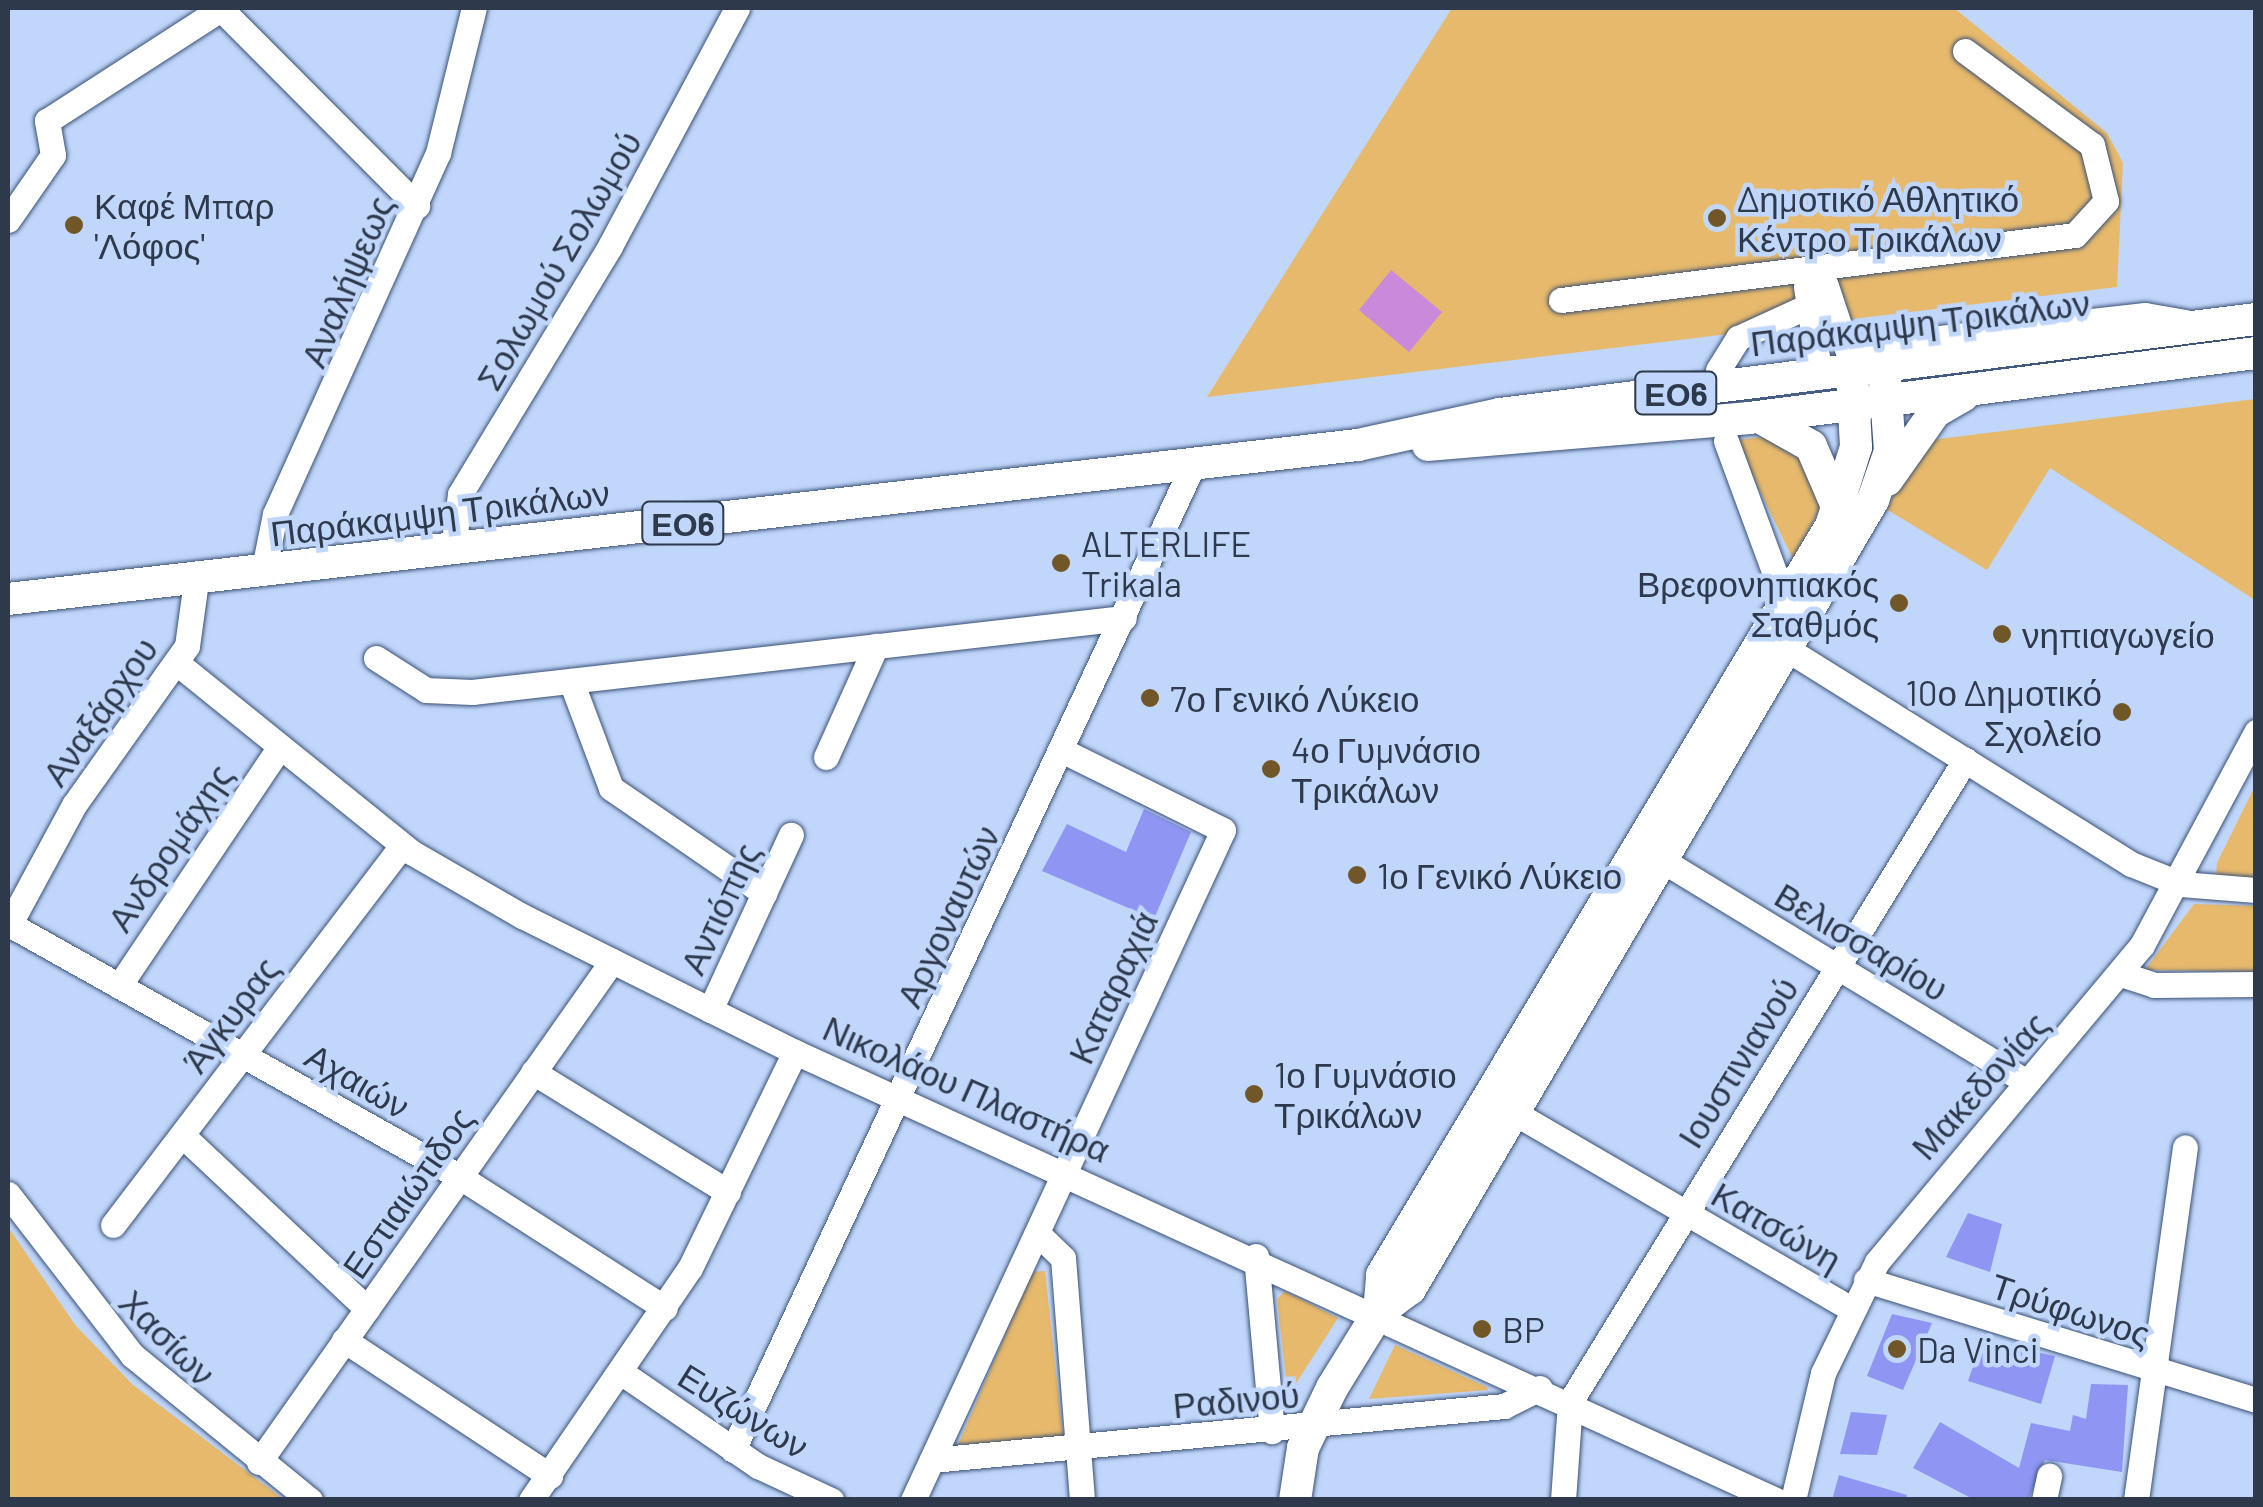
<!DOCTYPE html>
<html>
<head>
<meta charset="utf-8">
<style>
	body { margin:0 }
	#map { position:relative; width:2263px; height:1507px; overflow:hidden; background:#c0d6fa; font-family:Barlow,sans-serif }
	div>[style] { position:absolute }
	.green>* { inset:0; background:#e6b96c }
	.water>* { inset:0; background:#cb89db }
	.building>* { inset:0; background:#8f95f2 }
	.roads { filter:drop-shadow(0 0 2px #3a5176) drop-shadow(0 0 2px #3a5176) }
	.minor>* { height:25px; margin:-12.5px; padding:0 12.5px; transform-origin:12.5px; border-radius:12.5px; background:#fff }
	.major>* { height:32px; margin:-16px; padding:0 16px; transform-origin:16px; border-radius:16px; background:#fff }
	.dots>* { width:28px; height:28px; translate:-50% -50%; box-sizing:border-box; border:5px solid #c0d6fa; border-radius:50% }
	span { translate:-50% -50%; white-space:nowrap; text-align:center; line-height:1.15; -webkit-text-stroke:9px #c0d6fa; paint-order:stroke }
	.shield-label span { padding:2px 8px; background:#c0d6fa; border:2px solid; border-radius:8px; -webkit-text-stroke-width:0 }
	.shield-label { font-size:32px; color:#2e394b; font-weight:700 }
	.poi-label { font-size:35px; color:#2e394b }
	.left { translate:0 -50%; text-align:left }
	.right { translate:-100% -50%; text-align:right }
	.street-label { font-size:35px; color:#2e394b }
	.frame { position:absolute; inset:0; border:10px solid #2e394b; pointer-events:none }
</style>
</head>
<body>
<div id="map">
	<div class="green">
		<div style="clip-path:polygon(1452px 8px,1954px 8px,2107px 133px,2123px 163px,2117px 287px,1207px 397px)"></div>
		<div style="clip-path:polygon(2255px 399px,2255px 600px,2050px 468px,1987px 570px,1886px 509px,1923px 441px)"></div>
		<div style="clip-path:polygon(1763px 437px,1795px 445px,1822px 505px,1793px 559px,1735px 440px)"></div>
		<div style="clip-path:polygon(2255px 786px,2255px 879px,2216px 876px,2217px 863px)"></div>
		<div style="clip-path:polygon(2194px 904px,2255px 906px,2255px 972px,2145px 970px)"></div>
		<div style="clip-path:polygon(8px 1227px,76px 1326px,133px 1385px,283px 1499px,8px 1499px)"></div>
		<div style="clip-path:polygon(1045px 1271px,1063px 1437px,958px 1445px,1032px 1272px)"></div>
		<div style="clip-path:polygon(1285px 1291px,1338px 1318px,1288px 1396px,1277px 1299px)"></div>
		<div style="clip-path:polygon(1395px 1345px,1487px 1387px,1488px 1390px,1369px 1399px)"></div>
	</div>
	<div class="water">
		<div style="clip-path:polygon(1391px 270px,1442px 312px,1409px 352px,1359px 310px)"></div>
	</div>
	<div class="building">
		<div style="clip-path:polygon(1144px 809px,1191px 832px,1154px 919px,1042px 871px,1067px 824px,1126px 852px)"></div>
		<div style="clip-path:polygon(1968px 1213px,2002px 1224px,1990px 1272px,1946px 1257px)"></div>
		<div style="clip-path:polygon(1892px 1314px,1932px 1323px,1903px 1390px,1867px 1376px)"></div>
		<div style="clip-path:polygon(1982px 1341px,2055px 1356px,2041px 1404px,1968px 1381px)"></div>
		<div style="clip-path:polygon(2091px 1384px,2128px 1385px,2122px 1472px,2045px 1460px,2028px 1500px,1975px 1500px,1913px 1468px,1940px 1422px,2019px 1468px,2031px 1423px,2070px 1431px,2073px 1415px,2086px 1419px)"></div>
		<div style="clip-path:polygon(1851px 1412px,1887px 1415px,1877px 1455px,1840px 1454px)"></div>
		<div style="clip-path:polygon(1839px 1475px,1907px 1495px,1906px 1500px,1832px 1500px)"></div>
	</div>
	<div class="roads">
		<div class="minor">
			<div style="left:8px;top:220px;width:79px;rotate:-55.3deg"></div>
			<div style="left:53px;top:155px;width:35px;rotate:-100deg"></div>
			<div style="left:47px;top:121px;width:207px;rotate:-32.8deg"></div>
			<div style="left:221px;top:9px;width:278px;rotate:45.1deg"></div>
			<div style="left:1825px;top:283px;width:82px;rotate:71.6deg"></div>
			<div style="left:1806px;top:287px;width:89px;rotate:81deg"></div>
			<div style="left:1561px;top:300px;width:518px;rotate:-7.21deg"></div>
			<div style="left:2075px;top:235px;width:46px;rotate:-47.6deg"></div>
			<div style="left:2106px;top:201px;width:58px;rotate:-104deg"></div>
			<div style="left:2092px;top:145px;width:158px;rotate:-143.5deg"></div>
			<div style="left:1850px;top:348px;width:297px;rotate:-6.4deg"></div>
			<div style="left:2145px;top:315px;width:41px;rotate:9.9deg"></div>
			<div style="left:1718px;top:370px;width:38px;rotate:-58deg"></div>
			<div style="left:1738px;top:338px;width:99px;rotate:-24.5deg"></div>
			<div style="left:1726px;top:441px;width:142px;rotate:69.8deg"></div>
			<div style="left:1775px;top:574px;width:21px;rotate:47deg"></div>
			<div style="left:453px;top:550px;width:56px;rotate:-82.9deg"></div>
			<div style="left:460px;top:494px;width:290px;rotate:-58.8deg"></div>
			<div style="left:610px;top:246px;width:270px;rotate:-61.9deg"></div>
			<div style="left:263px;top:573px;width:60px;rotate:-78.5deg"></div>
			<div style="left:275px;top:514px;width:396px;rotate:-65.7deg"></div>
			<div style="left:438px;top:153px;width:149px;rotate:-76.1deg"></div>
			<div style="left:1774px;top:641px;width:421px;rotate:32deg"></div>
			<div style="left:2131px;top:864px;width:54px;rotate:21.8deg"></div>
			<div style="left:2181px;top:884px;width:75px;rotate:4.6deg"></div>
			<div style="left:376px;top:658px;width:59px;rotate:32.6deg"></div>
			<div style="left:426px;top:690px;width:46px;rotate:2.5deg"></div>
			<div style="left:472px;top:692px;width:656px;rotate:-6.48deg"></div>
			<div style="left:177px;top:663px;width:301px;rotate:38.9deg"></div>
			<div style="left:411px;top:852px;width:128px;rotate:30deg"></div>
			<div style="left:522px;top:916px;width:305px;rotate:26.5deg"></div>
			<div style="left:795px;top:1052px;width:1078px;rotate:24.55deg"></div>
			<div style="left:571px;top:681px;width:114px;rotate:69.5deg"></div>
			<div style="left:611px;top:788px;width:186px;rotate:34.5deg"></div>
			<div style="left:826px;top:757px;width:122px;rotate:-65.8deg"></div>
			<div style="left:1660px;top:859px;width:429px;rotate:31.3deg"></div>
			<div style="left:9px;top:924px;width:517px;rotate:29.29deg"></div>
			<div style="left:460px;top:1177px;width:243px;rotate:32.6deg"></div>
			<div style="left:8px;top:927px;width:139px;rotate:-61.6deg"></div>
			<div style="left:74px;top:805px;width:195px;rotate:-54.6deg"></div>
			<div style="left:187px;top:646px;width:66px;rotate:-82.1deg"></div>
			<div style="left:2121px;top:974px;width:35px;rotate:18deg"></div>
			<div style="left:2154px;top:985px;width:102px;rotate:-0.6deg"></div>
			<div style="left:119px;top:986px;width:287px;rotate:-56.1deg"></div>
			<div style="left:710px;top:1010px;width:193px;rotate:-65.2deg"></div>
			<div style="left:533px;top:1072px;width:229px;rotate:31.6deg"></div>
			<div style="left:1513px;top:1112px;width:391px;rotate:30.2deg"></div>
			<div style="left:182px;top:1135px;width:254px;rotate:43.2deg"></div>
			<div style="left:8px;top:1194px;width:203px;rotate:52.4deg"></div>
			<div style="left:132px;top:1355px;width:230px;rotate:39.2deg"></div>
			<div style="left:113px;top:1225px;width:477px;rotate:-52.7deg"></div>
			<div style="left:1037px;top:1233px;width:36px;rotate:44deg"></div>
			<div style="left:1063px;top:1258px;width:243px;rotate:85.5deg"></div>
			<div style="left:1256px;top:1256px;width:176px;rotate:84.8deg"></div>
			<div style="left:1866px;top:1280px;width:408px;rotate:17.1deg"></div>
			<div style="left:344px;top:1340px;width:247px;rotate:33.4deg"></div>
			<div style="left:622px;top:1373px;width:165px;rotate:34.4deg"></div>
			<div style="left:758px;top:1466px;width:81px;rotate:25deg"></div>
			<div style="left:733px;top:1450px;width:1087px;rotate:-64.97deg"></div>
			<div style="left:932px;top:1460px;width:575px;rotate:-5.39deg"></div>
			<div style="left:1504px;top:1406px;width:40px;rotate:-26.6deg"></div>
			<div style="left:259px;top:1462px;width:613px;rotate:-54.83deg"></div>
			<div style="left:531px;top:1500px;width:281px;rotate:-55.6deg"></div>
			<div style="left:690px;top:1268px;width:240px;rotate:-64.1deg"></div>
			<div style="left:913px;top:1500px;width:738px;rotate:-65.17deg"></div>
			<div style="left:1223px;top:830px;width:178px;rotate:-153.7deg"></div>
			<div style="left:1563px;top:1500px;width:98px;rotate:-85.9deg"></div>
			<div style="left:1570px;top:1402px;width:754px;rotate:-58.4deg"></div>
			<div style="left:1793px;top:1500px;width:130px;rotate:-76.7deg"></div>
			<div style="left:1823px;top:1373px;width:123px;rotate:-64.1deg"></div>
			<div style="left:1877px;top:1262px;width:413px;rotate:-50.1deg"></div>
			<div style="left:2142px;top:945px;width:242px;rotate:-61.8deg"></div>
			<div style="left:2044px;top:1500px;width:25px;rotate:-78deg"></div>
			<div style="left:2136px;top:1500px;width:356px;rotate:-82.1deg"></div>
		</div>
		<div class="major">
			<div style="left:1763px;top:419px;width:55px;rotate:29.4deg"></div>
			<div style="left:1811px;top:446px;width:71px;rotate:66.7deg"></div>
			<div style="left:1428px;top:445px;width:322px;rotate:-4.8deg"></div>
			<div style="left:1749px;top:418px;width:511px;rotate:-7.31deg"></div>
			<div style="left:1887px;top:480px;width:83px;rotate:-54.8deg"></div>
			<div style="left:1935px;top:412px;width:32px;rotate:-30deg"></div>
			<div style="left:8px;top:599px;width:1359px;rotate:-6.51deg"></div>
			<div style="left:1358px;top:445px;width:145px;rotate:-12.3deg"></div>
			<div style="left:1500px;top:414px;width:762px;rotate:-7.16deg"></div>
			<div style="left:1379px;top:1312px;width:37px;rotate:-85deg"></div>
			<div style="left:1382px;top:1275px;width:873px;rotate:-59.06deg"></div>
			<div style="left:1831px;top:526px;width:83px;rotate:-72.4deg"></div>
			<div style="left:1856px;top:447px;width:76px;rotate:-93deg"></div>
			<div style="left:1295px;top:1500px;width:53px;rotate:-81.3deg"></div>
			<div style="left:1303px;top:1448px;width:67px;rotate:-64.2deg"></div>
			<div style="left:1332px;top:1388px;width:89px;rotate:-58.3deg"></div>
			<div style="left:1379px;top:1312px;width:39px;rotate:-37deg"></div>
			<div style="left:1410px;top:1289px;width:915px;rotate:-59.59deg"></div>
			<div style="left:1873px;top:500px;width:52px;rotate:-70.9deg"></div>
			<div style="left:1890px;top:451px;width:84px;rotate:-94.1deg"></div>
		</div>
	</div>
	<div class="dots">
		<div style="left:1717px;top:218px;background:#715628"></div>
		<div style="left:74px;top:225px;background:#715628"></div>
		<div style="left:1061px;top:563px;background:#715628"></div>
		<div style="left:1899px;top:603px;background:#715628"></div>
		<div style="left:2002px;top:634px;background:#715628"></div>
		<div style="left:1150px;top:698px;background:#715628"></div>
		<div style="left:2122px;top:712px;background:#715628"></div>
		<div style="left:1271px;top:769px;background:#715628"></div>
		<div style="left:1357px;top:875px;background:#715628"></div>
		<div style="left:1254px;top:1094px;background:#715628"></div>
		<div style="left:1482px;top:1329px;background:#715628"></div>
		<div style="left:1897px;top:1349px;background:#715628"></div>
	</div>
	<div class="shield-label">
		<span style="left:1676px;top:393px">ΕΟ6</span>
		<span style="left:683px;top:523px">ΕΟ6</span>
	</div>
	<div class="poi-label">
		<span class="left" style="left:1737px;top:218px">Δημοτικό Αθλητικό<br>Κέντρο Τρικάλων</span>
		<span class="left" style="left:94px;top:225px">Καφέ Μπαρ<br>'Λόφος'</span>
		<span class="left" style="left:1081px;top:563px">ALTERLIFE<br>Trikala</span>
		<span class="right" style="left:1879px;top:603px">Βρεφονηπιακός<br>Σταθμός</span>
		<span class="left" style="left:2022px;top:634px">νηπιαγωγείο</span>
		<span class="right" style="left:2102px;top:712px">10ο Δημοτικό<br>Σχολείο</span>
		<span class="left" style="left:1170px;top:698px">7ο Γενικό Λύκειο</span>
		<span class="left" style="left:1291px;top:769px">4ο Γυμνάσιο<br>Τρικάλων</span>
		<span class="left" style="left:1377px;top:875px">1ο Γενικό Λύκειο</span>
		<span class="left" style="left:1274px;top:1094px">1ο Γυμνάσιο<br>Τρικάλων</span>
		<span class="left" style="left:1502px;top:1329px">BP</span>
		<span class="left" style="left:1917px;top:1349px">Da Vinci</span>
	</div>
	<div class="street-label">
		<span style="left:558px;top:260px;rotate:-60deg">Σολωμού Σολωμού</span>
		<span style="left:346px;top:281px;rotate:-67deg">Αναλήψεως</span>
		<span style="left:1920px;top:322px;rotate:-7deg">Παράκαμψη Τρικάλων</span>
		<span style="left:440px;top:512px;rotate:-7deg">Παράκαμψη Τρικάλων</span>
		<span style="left:99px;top:711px;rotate:-55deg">Αναξάρχου</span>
		<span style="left:169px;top:847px;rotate:-56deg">Ανδρομάχης</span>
		<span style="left:719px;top:908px;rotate:-65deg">Αντιόπης</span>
		<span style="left:947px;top:916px;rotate:-65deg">Αργοναυτών</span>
		<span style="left:1862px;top:941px;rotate:31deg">Βελισσαρίου</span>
		<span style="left:1112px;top:987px;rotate:-65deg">Καταραχιά</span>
		<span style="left:230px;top:1014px;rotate:-53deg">Άγκυρας</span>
		<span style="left:1737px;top:1062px;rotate:-58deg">Ιουστινιανού</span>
		<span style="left:358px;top:1080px;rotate:30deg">Αχαιών</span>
		<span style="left:1979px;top:1085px;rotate:-48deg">Μακεδονίας</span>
		<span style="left:967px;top:1088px;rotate:24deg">Νικολάου Πλαστήρα</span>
		<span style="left:407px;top:1192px;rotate:-55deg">Εστιαιώτιδος</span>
		<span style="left:1777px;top:1226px;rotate:30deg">Κατσώνη</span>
		<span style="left:2071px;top:1309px;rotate:18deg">Τρύφωνος</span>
		<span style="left:168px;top:1337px;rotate:45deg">Χασίων</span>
		<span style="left:1236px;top:1399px;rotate:-5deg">Ραδινού</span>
		<span style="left:744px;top:1410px;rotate:32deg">Ευζώνων</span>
	</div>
	<div class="frame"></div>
</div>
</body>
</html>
